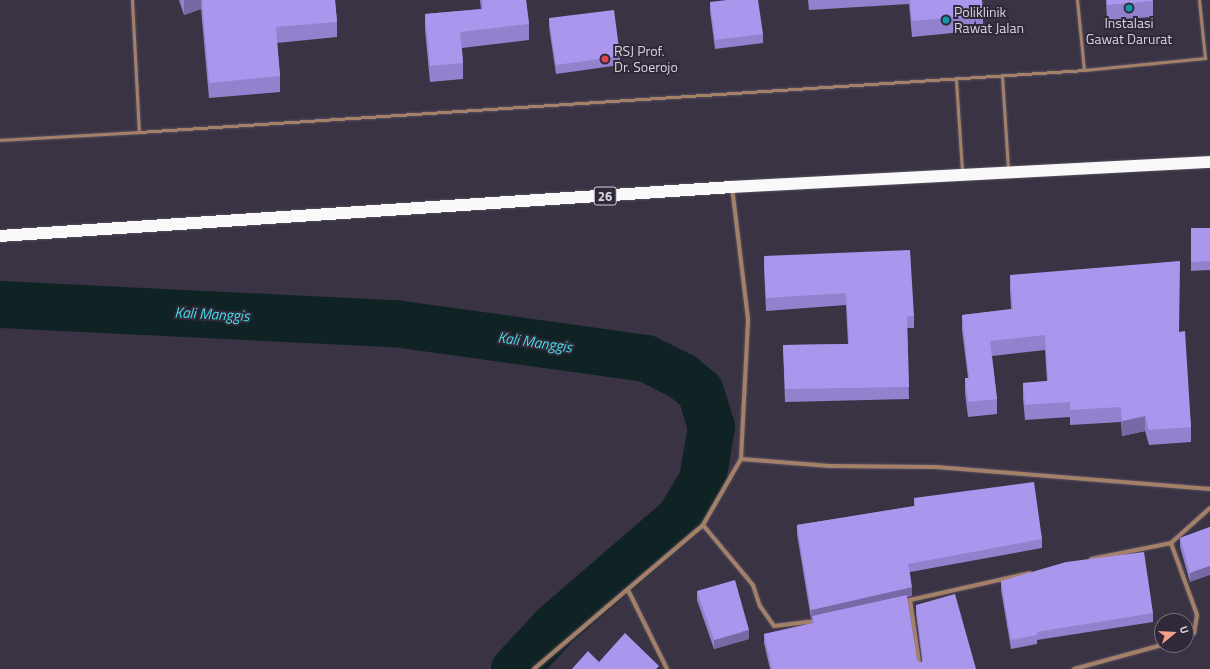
<!DOCTYPE html>
<html>
<head>
<meta charset="utf-8">
<style>
	body { margin:0 }
	#map { position:relative; width:1210px; height:669px; overflow:hidden; background:#3a3344; font-family:"Titillium Web",sans-serif }
	div>[style] { position:absolute }
	.river>* { height:47px; margin:-23.5px; padding:0 23.5px; transform-origin:23.5px; border-radius:23.5px; background:#102324 }
	.roads { filter:drop-shadow(0 0 1px #575060) drop-shadow(0 0 1px #575060) }
	.lane>* { height:3px; margin:-1.5px; padding:0 1.5px; transform-origin:1.5px; border-radius:1.5px; background:#a48068 }
	.street>* { height:4px; margin:-2px; padding:0 2px; transform-origin:2px; border-radius:2px; background:#a48068 }
	.highway>* { height:12px; margin:-6px; padding:0 6px; transform-origin:6px; border-radius:6px; background:#f9f9f9 }
	.wall>* { inset:0; background:#9281cc }
	.shaded-wall>* { inset:0; background:#7769a6 }
	.building>* { inset:0; background:#aa96ed }
	.dots>* { width:11px; height:11px; translate:-50% -50%; box-sizing:border-box; border:2px solid #302939; border-radius:50% }
	span { translate:-50% -50%; white-space:nowrap; text-align:center; line-height:1.15; -webkit-text-stroke:4px #302939; paint-order:stroke }
	.shield-label span { padding:1px 3px; background:#302939; border:1px solid; border-radius:3px; -webkit-text-stroke-width:0 }
	.shield-label { font-size:13px; color:#d9d4df; font-weight:700 }
	.poi-label { font-size:14px; color:#d9d4df }
	.left { translate:0 -50%; text-align:left }
	.water-label { font-size:15px; color:#43dde3; font-style:italic }
	.north { position:absolute; left:1154px; top:613px; width:40px; height:40px; box-sizing:border-box; background:#302939; border:1px solid #746d7b; border-radius:50%; rotate:72deg; font-size:11px; font-weight:700; line-height:16px; text-align:center; color:#d9d4df }
	.north::after { content:''; display:block; margin:auto; width:14px; height:18px; background:#f49e89; clip-path:polygon(50% 0,100% 100%,50% 72%,0 100%) }
</style>
</head>
<body>
<div id="map">
	<div class="river">
		<div style="left:0;top:304px;width:394px;rotate:2.8deg"></div>
		<div style="left:394px;top:323px;width:254px;rotate:7.9deg"></div>
		<div style="left:646px;top:358px;width:40px;rotate:26.6deg"></div>
		<div style="left:682px;top:376px;width:23px;rotate:40deg"></div>
		<div style="left:700px;top:391px;width:37px;rotate:73deg"></div>
		<div style="left:711px;top:426px;width:55px;rotate:99.5deg"></div>
		<div style="left:702px;top:480px;width:44px;rotate:121.2deg"></div>
		<div style="left:679px;top:518px;width:165px;rotate:139.2deg"></div>
		<div style="left:554px;top:626px;width:59px;rotate:132.9deg"></div>
	</div>
	<div class="roads">
		<div class="lane">
			<div style="left:132px;top:0;width:132px;rotate:87deg"></div>
			<div style="left:139px;top:132px;width:947px;rotate:-3.75deg"></div>
			<div style="left:1084px;top:70px;width:70px;rotate:-95.7deg"></div>
			<div style="left:1084px;top:70px;width:122px;rotate:-5.7deg"></div>
			<div style="left:1205px;top:58px;width:58px;rotate:-95.9deg"></div>
			<div style="left:1002px;top:76px;width:93px;rotate:86.3deg"></div>
			<div style="left:956px;top:80px;width:91px;rotate:86.2deg"></div>
			<div style="left:0;top:140px;width:139px;rotate:-3.3deg"></div>
		</div>
		<div class="street">
			<div style="left:741px;top:459px;width:89px;rotate:4.5deg"></div>
			<div style="left:830px;top:466px;width:106px;rotate:0.5deg"></div>
			<div style="left:936px;top:467px;width:275px;rotate:4.6deg"></div>
			<div style="left:703px;top:525px;width:78px;rotate:50.2deg"></div>
			<div style="left:753px;top:585px;width:22px;rotate:72deg"></div>
			<div style="left:760px;top:606px;width:24px;rotate:55deg"></div>
			<div style="left:774px;top:626px;width:42px;rotate:-6.8deg"></div>
			<div style="left:1171px;top:543px;width:77px;rotate:70.1deg"></div>
			<div style="left:1197px;top:615px;width:18px;rotate:99deg"></div>
			<div style="left:1194px;top:633px;width:9px;rotate:153deg"></div>
			<div style="left:1091px;top:559px;width:82px;rotate:-11.3deg"></div>
			<div style="left:1171px;top:543px;width:52px;rotate:-41.9deg"></div>
			<div style="left:628px;top:590px;width:88px;rotate:63.7deg"></div>
			<div style="left:534px;top:669px;width:222px;rotate:-40.4deg"></div>
			<div style="left:703px;top:525px;width:76px;rotate:-60.1deg"></div>
			<div style="left:741px;top:459px;width:140px;rotate:-87.1deg"></div>
			<div style="left:748px;top:319px;width:133px;rotate:-96.9deg"></div>
			<div style="left:920px;top:669px;width:70px;rotate:-98.2deg"></div>
			<div style="left:910px;top:600px;width:123px;rotate:-12.7deg"></div>
			<div style="left:1074px;top:669px;width:91px;rotate:-15.3deg"></div>
		</div>
		<div class="highway">
			<div style="left:0;top:236px;width:734px;rotate:-3.83deg"></div>
			<div style="left:732px;top:187px;width:479px;rotate:-3deg"></div>
		</div>
	</div>
	<div class="wall">
		<div style="clip-path:polygon(179px 0,335px 0,337px 22px,337px 37px,277px 43px,280px 76px,280px 92px,209px 98px,201px 9px,184px 15px)"></div>
		<div style="clip-path:polygon(480px 0,526px 0,529px 24px,529px 40px,462px 48px,463px 63px,463px 79px,430px 82px,425px 30px,425px 14px,481px 9px)"></div>
		<div style="clip-path:polygon(808px 0,982px 0,983px 15px,983px 30px,912px 37px,909px 4px,809px 10px)"></div>
		<div style="clip-path:polygon(1106px 0,1153px 0,1153px 17px,1107px 20px)"></div>
		<div style="clip-path:polygon(710px 2px,763px 34px,763px 43px,715px 49px,710px 11px)"></div>
		<div style="clip-path:polygon(549px 18px,620px 56px,620px 65px,556px 74px,549px 27px)"></div>
		<div style="clip-path:polygon(1191px 228px,1210px 228px,1210px 270px,1191px 271px)"></div>
		<div style="clip-path:polygon(764px 256px,914px 316px,914px 328px,907px 328px,909px 399px,785px 402px,783px 345px,848px 344px,846px 305px,766px 311px,764px 268px)"></div>
		<div style="clip-path:polygon(1010px 275px,1179px 332px,1191px 427px,1191px 442px,1149px 445px,1145px 431px,1122px 436px,1121px 422px,1070px 425px,1070px 417px,1025px 420px,1023px 398px,1023px 383px,1047px 381px,1045px 350px,992px 356px,997px 399px,997px 414px,968px 417px,965px 393px,965px 378px,968px 378px,962px 330px,962px 315px,1011px 309px,1010px 290px)"></div>
		<div style="clip-path:polygon(914px 498px,1042px 539px,1042px 548px,910px 572px,912px 596px,907px 597px,917px 660px,921px 663px,922px 661px,916px 614px,916px 605px,976px 669px,770px 669px,764px 643px,764px 634px,812px 623px,812px 618px,811px 619px,797px 534px,797px 525px,914px 506px)"></div>
		<div style="clip-path:polygon(1210px 527px,1190px 582px,1180px 547px,1180px 538px)"></div>
		<div style="clip-path:polygon(1001px 581px,1153px 613px,1153px 622px,1037px 640px,1037px 644px,1011px 649px,1001px 590px)"></div>
		<div style="clip-path:polygon(697px 591px,749px 639px,714px 649px,697px 600px)"></div>
	</div>
	<div class="shaded-wall">
		<div style="clip-path:polygon(184px 0,201px 0,201px 9px,184px 15px)"></div>
		<div style="clip-path:polygon(1145px 416px,1145px 431px,1122px 436px,1122px 421px)"></div>
		<div style="clip-path:polygon(1210px 566px,1210px 575px,1190px 582px,1190px 573px)"></div>
		<div style="clip-path:polygon(912px 587px,912px 596px,811px 619px,811px 610px)"></div>
		<div style="clip-path:polygon(749px 630px,749px 639px,714px 649px,714px 640px)"></div>
	</div>
	<div class="building">
		<div style="clip-path:polygon(202px 0,335px 0,337px 22px,276px 27px,280px 76px,209px 83px)"></div>
		<div style="clip-path:polygon(482px 0,526px 0,529px 24px,460px 32px,463px 63px,430px 66px,425px 14px,483px 9px)"></div>
		<div style="clip-path:polygon(727px 0,758px 0,763px 34px,715px 40px,710px 2px)"></div>
		<div style="clip-path:polygon(910px 0,982px 0,983px 15px,912px 21px)"></div>
		<div style="clip-path:polygon(1107px 0,1153px 0,1153px 1px,1107px 5px)"></div>
		<div style="clip-path:polygon(614px 10px,620px 56px,556px 65px,549px 18px)"></div>
		<div style="clip-path:polygon(1191px 228px,1210px 228px,1210px 261px,1191px 262px)"></div>
		<div style="clip-path:polygon(910px 250px,914px 316px,907px 316px,909px 387px,785px 389px,783px 345px,849px 344px,846px 293px,766px 298px,764px 256px)"></div>
		<div style="clip-path:polygon(1180px 261px,1179px 332px,1185px 331px,1191px 427px,1149px 430px,1145px 416px,1122px 421px,1121px 407px,1070px 410px,1070px 402px,1025px 405px,1023px 383px,1048px 381px,1045px 335px,990px 341px,997px 399px,968px 402px,965px 378px,969px 378px,962px 315px,1013px 309px,1010px 275px)"></div>
		<div style="clip-path:polygon(1034px 482px,1042px 539px,908px 564px,912px 587px,811px 610px,797px 525px,915px 506px,914px 498px)"></div>
		<div style="clip-path:polygon(1210px 527px,1210px 566px,1190px 573px,1180px 538px)"></div>
		<div style="clip-path:polygon(1144px 552px,1153px 613px,1037px 632px,1037px 635px,1011px 640px,1001px 581px,1066px 562px)"></div>
		<div style="clip-path:polygon(735px 580px,749px 630px,714px 640px,697px 591px)"></div>
		<div style="clip-path:polygon(955px 594px,976px 669px,772px 669px,764px 634px,814px 623px,812px 616px,907px 595px,917px 660px,921px 663px,923px 660px,916px 605px)"></div>
		<div style="clip-path:polygon(625px 633px,659px 666px,656px 669px,572px 669px,588px 651px,599px 662px)"></div>
	</div>
	<div class="dots">
		<div style="left:1129px;top:8px;background:#0f9aa8"></div>
		<div style="left:946px;top:20px;background:#0f9aa8"></div>
		<div style="left:605px;top:59px;background:#e0444e"></div>
	</div>
	<div class="shield-label">
		<span style="left:605px;top:196px">26</span>
	</div>
	<div class="poi-label">
		<span class="left" style="left:954px;top:20px">Poliklinik<br>Rawat Jalan</span>
		<span style="left:1129px;top:31px">Instalasi<br>Gawat Darurat</span>
		<span class="left" style="left:614px;top:59px">RSJ Prof.<br>Dr. Soerojo</span>
	</div>
	<div class="water-label">
		<span style="left:212px;top:314px;rotate:3deg">Kali Manggis</span>
		<span style="left:535px;top:342px;rotate:8deg">Kali Manggis</span>
	</div>
	<div class="north">U</div>
</div>
</body>
</html>
